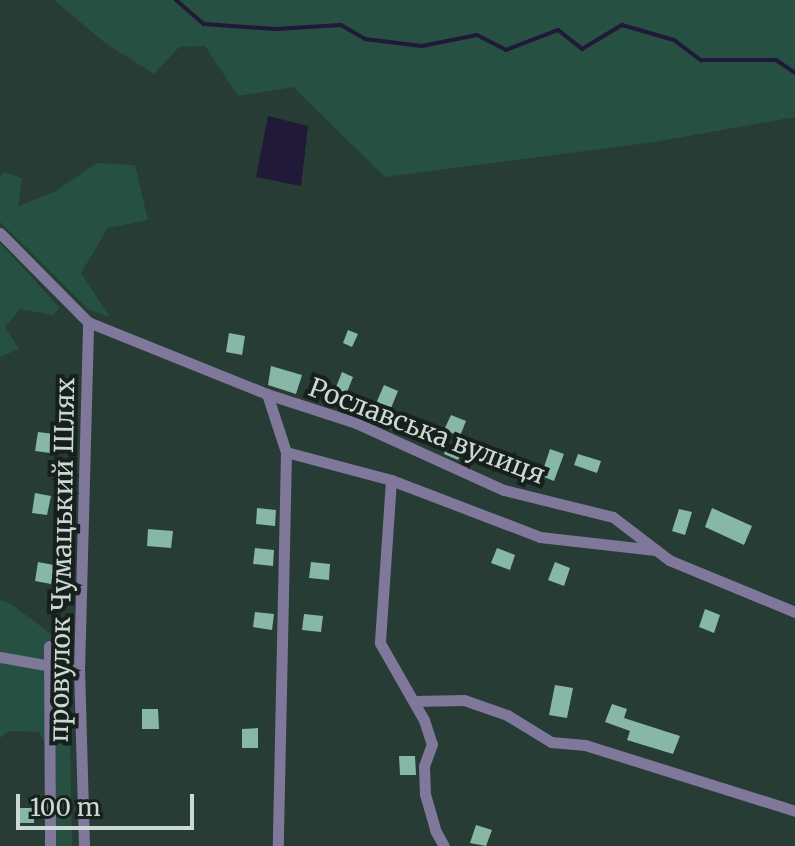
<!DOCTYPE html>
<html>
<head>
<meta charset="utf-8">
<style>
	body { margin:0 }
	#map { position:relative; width:795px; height:846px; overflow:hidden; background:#273c34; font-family:Merriweather,serif }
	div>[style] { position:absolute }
	.green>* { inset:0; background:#255042 }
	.water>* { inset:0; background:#211938 }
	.stream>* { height:4px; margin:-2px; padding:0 2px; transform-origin:2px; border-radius:2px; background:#211938 }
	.building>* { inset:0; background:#87b8a6 }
	.street>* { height:11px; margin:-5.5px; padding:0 5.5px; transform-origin:5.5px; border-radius:5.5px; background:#7f789b }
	span { translate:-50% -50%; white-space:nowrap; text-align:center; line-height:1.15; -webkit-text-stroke:8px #17201d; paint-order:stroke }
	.street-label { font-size:26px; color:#cbd8d3 }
	.scale { position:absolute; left:16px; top:794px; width:178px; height:36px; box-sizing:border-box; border:4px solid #cbd8d3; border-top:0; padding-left:10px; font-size:24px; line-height:28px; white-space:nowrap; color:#cbd8d3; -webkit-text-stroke:6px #17201d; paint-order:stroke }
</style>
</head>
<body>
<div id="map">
	<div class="green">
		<div style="clip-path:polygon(54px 0,795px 0,795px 117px,655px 142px,385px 177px,293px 87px,238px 96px,205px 46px,179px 47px,154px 74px,105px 43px)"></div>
		<div style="clip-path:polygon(97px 163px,135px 165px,148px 220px,108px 228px,81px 273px,110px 317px,88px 309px,0 222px,0 177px,4px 172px,22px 178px,18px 206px,54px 192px)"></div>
		<div style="clip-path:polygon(0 243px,60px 308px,53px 315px,20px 309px,5px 327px,19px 349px,0 357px)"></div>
		<div style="clip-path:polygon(0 600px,11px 604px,51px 634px,69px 677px,72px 846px,54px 846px,56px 765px,39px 732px,9px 731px,0 738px)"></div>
	</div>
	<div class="water">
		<div style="clip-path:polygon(268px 116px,308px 126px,301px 186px,256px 177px)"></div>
	</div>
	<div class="stream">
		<div style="left:176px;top:0;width:37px;rotate:41deg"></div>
		<div style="left:204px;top:24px;width:72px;rotate:4deg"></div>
		<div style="left:276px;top:29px;width:65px;rotate:-3.5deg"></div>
		<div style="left:341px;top:25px;width:28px;rotate:30deg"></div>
		<div style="left:365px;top:39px;width:57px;rotate:7deg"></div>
		<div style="left:422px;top:46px;width:56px;rotate:-11.3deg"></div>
		<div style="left:477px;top:35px;width:33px;rotate:27deg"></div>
		<div style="left:506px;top:50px;width:56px;rotate:-21deg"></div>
		<div style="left:558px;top:30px;width:31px;rotate:38deg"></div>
		<div style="left:582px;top:49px;width:47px;rotate:-31deg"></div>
		<div style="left:622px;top:25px;width:54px;rotate:16.1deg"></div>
		<div style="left:674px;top:40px;width:34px;rotate:37deg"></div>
		<div style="left:701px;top:60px;width:75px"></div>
		<div style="left:776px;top:60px;width:23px;rotate:34deg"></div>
	</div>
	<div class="building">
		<div style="clip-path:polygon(348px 330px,358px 334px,352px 347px,343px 343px)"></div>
		<div style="clip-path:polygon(229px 333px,245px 336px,242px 355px,226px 352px)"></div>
		<div style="clip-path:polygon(271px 366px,302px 375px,296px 394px,268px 385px)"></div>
		<div style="clip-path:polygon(342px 372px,353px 377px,345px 397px,334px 392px)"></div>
		<div style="clip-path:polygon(384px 385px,398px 391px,387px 418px,395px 421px,392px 430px,349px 412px,354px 399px,374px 408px)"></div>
		<div style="clip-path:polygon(451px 415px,466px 421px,460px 436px,444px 430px)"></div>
		<div style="clip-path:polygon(38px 432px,54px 434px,50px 453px,35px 451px)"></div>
		<div style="clip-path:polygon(448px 445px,462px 451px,458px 460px,444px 454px)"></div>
		<div style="clip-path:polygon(550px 449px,564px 454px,554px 481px,541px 476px)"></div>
		<div style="clip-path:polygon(578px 454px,601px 461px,597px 473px,574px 465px)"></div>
		<div style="clip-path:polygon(35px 493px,51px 496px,47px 515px,32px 513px)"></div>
		<div style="clip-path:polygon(257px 508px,276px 510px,275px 526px,256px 524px)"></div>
		<div style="clip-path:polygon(712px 508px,752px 526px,744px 545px,705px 527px)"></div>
		<div style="clip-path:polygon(679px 509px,692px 512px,685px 535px,672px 531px)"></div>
		<div style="clip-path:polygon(148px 529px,173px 531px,171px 548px,147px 546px)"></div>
		<div style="clip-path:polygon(255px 548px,274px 550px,273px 566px,253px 564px)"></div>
		<div style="clip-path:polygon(497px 548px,515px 555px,510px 570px,491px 563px)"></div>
		<div style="clip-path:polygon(38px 562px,54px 565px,51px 584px,35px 581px)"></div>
		<div style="clip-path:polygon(311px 562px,330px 564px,329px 580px,309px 578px)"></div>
		<div style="clip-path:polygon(555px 562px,570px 568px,564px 586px,548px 580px)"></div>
		<div style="clip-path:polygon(705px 609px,720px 615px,714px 633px,699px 627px)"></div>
		<div style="clip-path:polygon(255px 612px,274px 614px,272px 630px,253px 627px)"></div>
		<div style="clip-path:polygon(304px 614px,323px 616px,321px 632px,302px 630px)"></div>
		<div style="clip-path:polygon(555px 685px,573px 688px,567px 718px,549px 715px)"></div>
		<div style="clip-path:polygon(612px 704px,627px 709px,624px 718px,680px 736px,673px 754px,627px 740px,630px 731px,605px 722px)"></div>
		<div style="clip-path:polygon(142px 709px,158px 709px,159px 729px,142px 729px)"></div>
		<div style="clip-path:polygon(258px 728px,258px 748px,242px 748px,242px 729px)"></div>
		<div style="clip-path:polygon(399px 756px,415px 756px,416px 775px,400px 775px)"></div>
		<div style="clip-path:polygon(16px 808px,34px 808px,34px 823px,16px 823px)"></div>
		<div style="clip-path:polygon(476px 825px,492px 830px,486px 846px,470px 843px)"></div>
	</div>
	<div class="street">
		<div style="left:0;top:233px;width:125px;rotate:45.3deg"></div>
		<div style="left:88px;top:322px;width:193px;rotate:21.9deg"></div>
		<div style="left:267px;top:394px;width:94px;rotate:18deg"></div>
		<div style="left:356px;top:423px;width:162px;rotate:24.4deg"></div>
		<div style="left:504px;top:490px;width:112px;rotate:13.9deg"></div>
		<div style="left:613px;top:517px;width:71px;rotate:37.5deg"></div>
		<div style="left:669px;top:560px;width:136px;rotate:22.4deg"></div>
		<div style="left:267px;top:394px;width:61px;rotate:71.9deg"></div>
		<div style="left:286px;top:452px;width:394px;rotate:91.2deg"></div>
		<div style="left:286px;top:452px;width:109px;rotate:14.9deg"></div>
		<div style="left:391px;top:480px;width:160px;rotate:20.9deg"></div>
		<div style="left:540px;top:537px;width:116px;rotate:6.4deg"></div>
		<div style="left:391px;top:480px;width:163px;rotate:93.9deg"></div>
		<div style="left:380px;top:643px;width:89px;rotate:60.3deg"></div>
		<div style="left:424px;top:720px;width:25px;rotate:72deg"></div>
		<div style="left:432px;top:744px;width:23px;rotate:110deg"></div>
		<div style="left:424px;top:766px;width:28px;rotate:88deg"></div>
		<div style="left:425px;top:794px;width:37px;rotate:74deg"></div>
		<div style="left:435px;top:830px;width:18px;rotate:61deg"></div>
		<div style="left:49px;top:646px;width:200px;rotate:89.7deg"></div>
		<div style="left:0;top:657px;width:80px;rotate:10deg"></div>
		<div style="left:414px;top:701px;width:50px;rotate:-1.1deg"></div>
		<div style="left:464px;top:700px;width:46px;rotate:19.2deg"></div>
		<div style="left:507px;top:715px;width:52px;rotate:31.5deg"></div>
		<div style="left:551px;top:742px;width:34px;rotate:5deg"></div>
		<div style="left:585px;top:745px;width:220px;rotate:17.4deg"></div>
		<div style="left:84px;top:846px;width:175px;rotate:-91.6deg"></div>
		<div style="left:79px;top:671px;width:349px;rotate:-88.5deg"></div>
	</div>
	<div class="street-label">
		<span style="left:427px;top:431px;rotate:21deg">Рославська вулиця</span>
		<span style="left:62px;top:560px;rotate:-89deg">провулок Чумацький Шлях</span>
	</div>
	<div class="scale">100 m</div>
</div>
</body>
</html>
